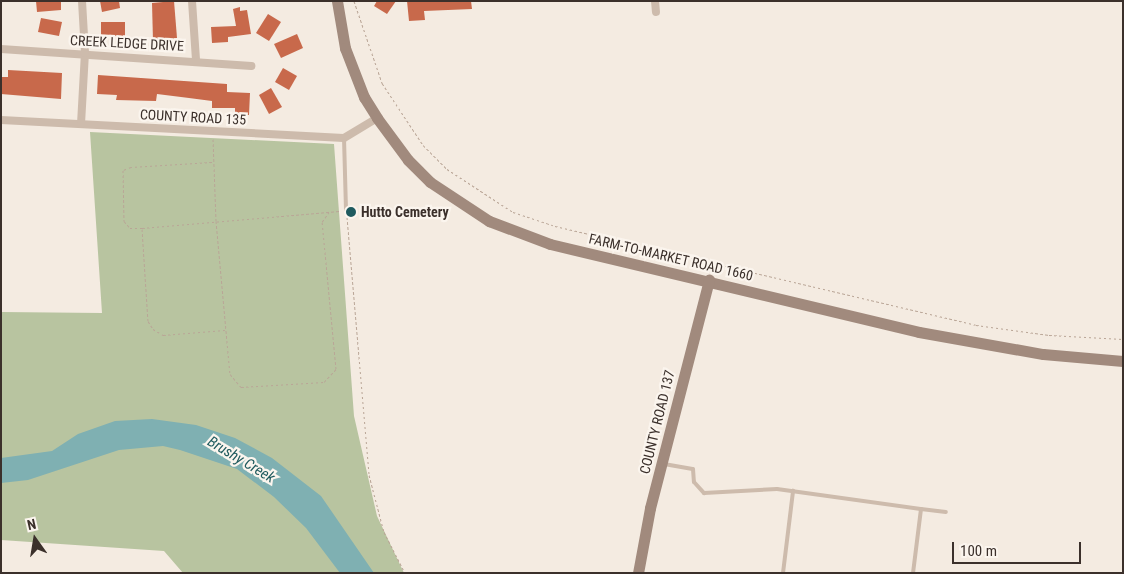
<!DOCTYPE html>
<html>
<head>
<meta charset="utf-8">
<style>
	body { margin:0 }
	#map { position:relative; width:1124px; height:574px; overflow:hidden; background:#f4ebe1; font-family:"Roboto Condensed",sans-serif }
	div>[style] { position:absolute }
	.green>* { inset:0; background:#b8c4a0 }
	.water>* { inset:0; background:#7fb0b2 }
	.building>* { inset:0; background:#c8694b }
	.path>* { height:1px; margin-top:-0.5px; transform-origin:0; background:repeating-linear-gradient(90deg,#b9a596 0 2.5px,transparent 0 5px) }
	.lane>* { height:4px; margin:-2px; padding:0 2px; transform-origin:2px; border-radius:2px; background:#cdbbac }
	.street>* { height:8px; margin:-4px; padding:0 4px; transform-origin:4px; border-radius:4px; background:#cdbbac }
	.secondary>* { height:11px; margin:-5.5px; padding:0 5.5px; transform-origin:5.5px; border-radius:5.5px; background:#a18a7d }
	.dots>* { width:14px; height:14px; translate:-50% -50%; box-sizing:border-box; border:2px solid #fbf5ee; border-radius:50% }
	span { translate:-50% -50%; white-space:nowrap; text-align:center; line-height:1.15; -webkit-text-stroke:4.5px #fbf5ee; paint-order:stroke }
	.street-label { font-size:14px; color:#3b302b }
	.poi-label { font-size:14px; color:#3b302b; font-weight:700 }
	.left { translate:0 -50%; text-align:left }
	.water-label { font-size:15px; color:#1f5a5e; font-style:italic }
	.frame { position:absolute; inset:0; border:2px solid #3b302b; pointer-events:none }
	.north { position:absolute; left:10px; top:514px; width:50px; height:50px; -webkit-text-stroke:4px #fbf5ee; paint-order:stroke; rotate:347deg; font-size:14px; font-weight:700; line-height:20px; text-align:center; color:#3b302b }
	.north::after { content:''; display:block; margin:auto; width:18px; height:22px; background:#3b302b; clip-path:polygon(50% 0,100% 100%,50% 72%,0 100%) }
	.scale { position:absolute; left:952px; top:542px; width:129px; height:22px; box-sizing:border-box; border:2px solid #3b302b; border-top:0; padding-left:6px; font-size:15px; line-height:18px; white-space:nowrap; color:#3b302b; -webkit-text-stroke:4px #fbf5ee; paint-order:stroke }
</style>
</head>
<body>
<div id="map">
	<div class="green">
		<div style="clip-path:polygon(90px 132px,334px 144px,354px 416px,377px 516px,404px 573px,183px 573px,164px 551px,1px 540px,1px 312px,102px 313px)"></div>
	</div>
	<div class="water">
		<div style="clip-path:polygon(152px 419px,196px 425px,235px 438px,272px 458px,321px 496px,374px 573px,340px 573px,306px 528px,274px 497px,237px 469px,180px 450px,163px 446px,119px 450px,28px 480px,1px 483px,1px 458px,52px 451px,78px 434px,115px 421px)"></div>
	</div>
	<div class="building">
		<div style="clip-path:polygon(36px 1px,61px 1px,61px 10px,37px 12px)"></div>
		<div style="clip-path:polygon(100px 1px,119px 1px,120px 8px,102px 12px)"></div>
		<div style="clip-path:polygon(174px 1px,177px 38px,153px 41px,152px 3px)"></div>
		<div style="clip-path:polygon(377px 1px,396px 1px,387px 14px,374px 6px)"></div>
		<div style="clip-path:polygon(407px 1px,471px 1px,472px 9px,424px 11px,425px 20px,409px 21px)"></div>
		<div style="clip-path:polygon(240px 7px,240px 11px,247px 10px,251px 34px,228px 37px,228px 42px,212px 43px,211px 27px,236px 26px,233px 9px)"></div>
		<div style="clip-path:polygon(268px 14px,281px 22px,269px 41px,256px 33px)"></div>
		<div style="clip-path:polygon(41px 18px,62px 22px,59px 36px,38px 32px)"></div>
		<div style="clip-path:polygon(101px 22px,125px 22px,125px 36px,101px 36px)"></div>
		<div style="clip-path:polygon(297px 34px,303px 48px,281px 58px,274px 44px)"></div>
		<div style="clip-path:polygon(283px 68px,297px 76px,289px 90px,275px 82px)"></div>
		<div style="clip-path:polygon(8px 70px,62px 73px,61px 99px,1px 94px,1px 77px,8px 77px)"></div>
		<div style="clip-path:polygon(98px 75px,227px 84px,227px 92px,250px 93px,249px 115px,235px 115px,235px 108px,212px 108px,212px 101px,189px 98px,157px 94px,156px 101px,116px 100px,117px 95px,97px 94px)"></div>
		<div style="clip-path:polygon(271px 88px,282px 107px,269px 114px,259px 95px)"></div>
	</div>
	<div class="path">
		<div style="left:354px;top:1px;width:87px;rotate:71.1deg"></div>
		<div style="left:382px;top:83px;width:74px;rotate:56.5deg"></div>
		<div style="left:423px;top:145px;width:34px;rotate:45deg"></div>
		<div style="left:447px;top:169px;width:79px;rotate:33.1deg"></div>
		<div style="left:513px;top:212px;width:44px;rotate:18.4deg"></div>
		<div style="left:555px;top:226px;width:432px;rotate:13.2deg"></div>
		<div style="left:976px;top:325px;width:74px;rotate:7.8deg"></div>
		<div style="left:1049px;top:335px;width:74px;rotate:3.1deg"></div>
		<div style="left:213px;top:139px;width:82px;rotate:87.9deg"></div>
		<div style="left:216px;top:221px;width:154px;rotate:84.8deg"></div>
		<div style="left:230px;top:374px;width:17px;rotate:50deg"></div>
		<div style="left:241px;top:387px;width:83px;rotate:-3.4deg"></div>
		<div style="left:324px;top:382px;width:18px;rotate:-47deg"></div>
		<div style="left:336px;top:369px;width:148px;rotate:-95.4deg"></div>
		<div style="left:322px;top:222px;width:12px;rotate:-55deg"></div>
		<div style="left:212px;top:162px;width:81px;rotate:176.5deg"></div>
		<div style="left:131px;top:167px;width:9px;rotate:159deg"></div>
		<div style="left:123px;top:170px;width:51px;rotate:88.9deg"></div>
		<div style="left:124px;top:221px;width:9px;rotate:49deg"></div>
		<div style="left:130px;top:228px;width:12px"></div>
		<div style="left:142px;top:228px;width:198px;rotate:-4.9deg"></div>
		<div style="left:347px;top:217px;width:259px;rotate:85.1deg"></div>
		<div style="left:369px;top:475px;width:59px;rotate:75.3deg"></div>
		<div style="left:384px;top:532px;width:46px;rotate:62.9deg"></div>
		<div style="left:142px;top:229px;width:92px;rotate:86.3deg"></div>
		<div style="left:148px;top:321px;width:9px;rotate:58deg"></div>
		<div style="left:153px;top:329px;width:12px;rotate:31deg"></div>
		<div style="left:163px;top:335px;width:62px;rotate:-4.6deg"></div>
	</div>
	<div class="lane">
		<div style="left:344px;top:138px;width:72px;rotate:88.4deg"></div>
		<div style="left:664px;top:464px;width:29px;rotate:10deg"></div>
		<div style="left:693px;top:469px;width:13px;rotate:86deg"></div>
		<div style="left:694px;top:482px;width:15px;rotate:48deg"></div>
		<div style="left:704px;top:493px;width:73px;rotate:-3.1deg"></div>
		<div style="left:777px;top:489px;width:145px;rotate:7.9deg"></div>
		<div style="left:921px;top:509px;width:64px;rotate:97.1deg"></div>
		<div style="left:921px;top:509px;width:25px;rotate:7deg"></div>
		<div style="left:783px;top:573px;width:83px;rotate:-83deg"></div>
	</div>
	<div class="street">
		<div style="left:192px;top:1px;width:59px;rotate:86.1deg"></div>
		<div style="left:655px;top:1px;width:11px;rotate:85deg"></div>
		<div style="left:1px;top:49px;width:251px;rotate:3.9deg"></div>
		<div style="left:1px;top:120px;width:343px;rotate:3deg"></div>
		<div style="left:344px;top:138px;width:39px;rotate:-31deg"></div>
		<div style="left:81px;top:124px;width:71px;rotate:-86.8deg"></div>
		<div style="left:85px;top:53px;width:52px;rotate:-93.3deg"></div>
	</div>
	<div class="secondary">
		<div style="left:337px;top:1px;width:48px;rotate:80.3deg"></div>
		<div style="left:345px;top:48px;width:53px;rotate:68.8deg"></div>
		<div style="left:364px;top:97px;width:25px;rotate:58deg"></div>
		<div style="left:377px;top:118px;width:52px;rotate:53.6deg"></div>
		<div style="left:408px;top:160px;width:31px;rotate:45deg"></div>
		<div style="left:430px;top:182px;width:71px;rotate:33.5deg"></div>
		<div style="left:489px;top:221px;width:65px;rotate:20.7deg"></div>
		<div style="left:550px;top:244px;width:379px;rotate:13.4deg"></div>
		<div style="left:919px;top:332px;width:126px;rotate:10.1deg"></div>
		<div style="left:1043px;top:354px;width:80px;rotate:5deg"></div>
		<div style="left:638px;top:573px;width:66px;rotate:-79.5deg"></div>
		<div style="left:650px;top:508px;width:236px;rotate:-75.5deg"></div>
	</div>
	<div class="dots">
		<div style="left:351px;top:212px;background:#1f5a5e"></div>
	</div>
	<div class="street-label">
		<span style="left:127px;top:43px;rotate:3deg">CREEK LEDGE DRIVE</span>
		<span style="left:193px;top:117px;rotate:3deg">COUNTY ROAD 135</span>
		<span style="left:671px;top:257px;rotate:13deg">FARM-TO-MARKET ROAD 1660</span>
		<span style="left:657px;top:422px;rotate:-76deg">COUNTY ROAD 137</span>
	</div>
	<div class="poi-label">
		<span class="left" style="left:361px;top:212px">Hutto Cemetery</span>
	</div>
	<div class="water-label">
		<span style="left:241px;top:460px;rotate:31deg">Brushy Creek</span>
	</div>
	<div class="frame"></div>
	<div class="north">N</div>
	<div class="scale">100 m</div>
</div>
</body>
</html>
